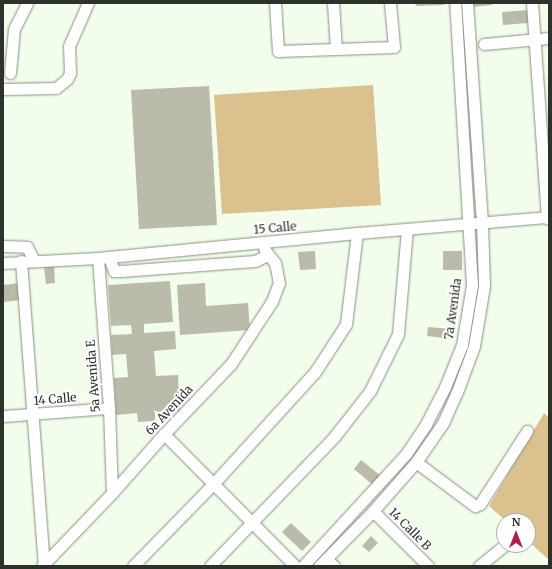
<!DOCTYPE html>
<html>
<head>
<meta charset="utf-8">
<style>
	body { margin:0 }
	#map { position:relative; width:552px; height:569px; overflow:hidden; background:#f2fdec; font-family:Merriweather,serif }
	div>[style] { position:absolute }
	.green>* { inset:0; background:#dac18d }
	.building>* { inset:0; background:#babba9 }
	.roads { filter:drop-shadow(0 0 1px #879082) drop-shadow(0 0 1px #879082) }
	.minor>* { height:11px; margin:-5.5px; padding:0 5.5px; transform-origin:5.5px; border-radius:5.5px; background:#fff }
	span { translate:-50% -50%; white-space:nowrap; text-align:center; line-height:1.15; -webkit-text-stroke:4px #fff; paint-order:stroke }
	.street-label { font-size:12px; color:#2e322c }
	.frame { position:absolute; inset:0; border:4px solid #2e322c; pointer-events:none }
	.north { position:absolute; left:496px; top:513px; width:40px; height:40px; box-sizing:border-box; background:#fff; border:1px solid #abadab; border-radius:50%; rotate:0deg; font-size:11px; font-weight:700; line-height:16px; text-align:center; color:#2e322c }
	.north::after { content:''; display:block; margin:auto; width:14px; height:18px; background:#b11e46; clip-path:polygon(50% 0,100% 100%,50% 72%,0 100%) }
</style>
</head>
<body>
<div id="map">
	<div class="green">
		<div style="clip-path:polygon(373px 85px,381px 205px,222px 214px,214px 95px)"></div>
		<div style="clip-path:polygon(544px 413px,549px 418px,549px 560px,528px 541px,528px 521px,506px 521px,489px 506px)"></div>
	</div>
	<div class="building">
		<div style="clip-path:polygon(415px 3px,444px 3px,444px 5px,416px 6px)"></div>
		<div style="clip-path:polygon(472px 3px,491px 3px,492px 5px,472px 7px)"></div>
		<div style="clip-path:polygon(528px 10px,529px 23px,503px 25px,502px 12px)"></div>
		<div style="clip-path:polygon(209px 86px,217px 225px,139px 229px,131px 90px)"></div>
		<div style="clip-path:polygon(315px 251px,316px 269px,300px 270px,298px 252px)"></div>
		<div style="clip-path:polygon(443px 251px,462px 251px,462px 270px,443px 270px)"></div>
		<div style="clip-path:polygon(54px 266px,55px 283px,46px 284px,44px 267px)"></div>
		<div style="clip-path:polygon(170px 281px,173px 322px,144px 324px,144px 333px,175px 331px,176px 349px,154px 351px,156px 376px,178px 375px,180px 411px,155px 412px,155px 421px,138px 422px,137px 413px,116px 415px,114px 378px,128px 377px,126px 354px,112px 355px,111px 335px,132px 334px,131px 325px,111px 326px,108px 285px)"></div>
		<div style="clip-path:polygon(19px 283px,21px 300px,3px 302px,3px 285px)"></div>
		<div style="clip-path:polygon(205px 283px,206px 306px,248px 303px,250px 330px,180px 335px,177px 285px)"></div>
		<div style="clip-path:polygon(428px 327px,452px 329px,452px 339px,427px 336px)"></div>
		<div style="clip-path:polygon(361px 460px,381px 476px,373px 485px,354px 469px)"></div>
		<div style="clip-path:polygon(291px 523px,311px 542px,302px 551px,282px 532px)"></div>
		<div style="clip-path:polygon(371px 536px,378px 543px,369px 552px,362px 546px)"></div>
	</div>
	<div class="roads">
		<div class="minor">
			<div style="left:275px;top:3px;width:48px;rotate:86.4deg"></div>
			<div style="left:278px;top:51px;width:116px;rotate:-2deg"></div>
			<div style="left:394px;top:47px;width:44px;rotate:-95.2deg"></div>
			<div style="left:333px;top:3px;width:46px;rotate:86.3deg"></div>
			<div style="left:532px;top:3px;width:216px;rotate:86deg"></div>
			<div style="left:484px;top:44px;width:65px;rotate:-5.3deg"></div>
			<div style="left:10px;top:73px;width:44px;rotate:-84.8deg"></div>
			<div style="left:14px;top:29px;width:29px;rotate:-63deg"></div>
			<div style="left:3px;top:89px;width:53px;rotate:-1.1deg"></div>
			<div style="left:56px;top:88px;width:14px;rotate:-39deg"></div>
			<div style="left:67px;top:79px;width:7px;rotate:-63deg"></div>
			<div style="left:70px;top:73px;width:27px;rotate:-92deg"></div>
			<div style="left:69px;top:46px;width:47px;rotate:-66.2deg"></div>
			<div style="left:3px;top:246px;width:24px;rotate:2deg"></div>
			<div style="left:27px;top:247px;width:16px;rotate:63deg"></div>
			<div style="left:109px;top:257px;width:15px;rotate:70deg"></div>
			<div style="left:114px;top:271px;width:7px"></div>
			<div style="left:121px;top:271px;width:134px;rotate:-4.3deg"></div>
			<div style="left:255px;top:261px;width:14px;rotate:-25deg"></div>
			<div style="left:98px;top:258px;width:150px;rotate:85.8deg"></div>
			<div style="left:109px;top:408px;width:85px;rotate:88deg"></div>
			<div style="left:21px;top:261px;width:304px;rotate:85.7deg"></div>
			<div style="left:3px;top:263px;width:95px;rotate:-3deg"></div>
			<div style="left:98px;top:258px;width:260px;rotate:-5.5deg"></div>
			<div style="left:357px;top:233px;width:193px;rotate:-4.8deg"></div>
			<div style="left:3px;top:416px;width:106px;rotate:-4.3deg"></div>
			<div style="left:164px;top:434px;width:186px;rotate:45.2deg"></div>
			<div style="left:416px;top:462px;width:74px;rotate:36.7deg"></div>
			<div style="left:475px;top:506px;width:5px;rotate:-22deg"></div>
			<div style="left:480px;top:504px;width:87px;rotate:-57.2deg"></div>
			<div style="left:373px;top:511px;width:78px;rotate:45deg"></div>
			<div style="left:326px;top:559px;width:11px;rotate:41deg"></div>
			<div style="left:42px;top:566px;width:101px;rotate:-46.2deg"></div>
			<div style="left:112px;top:493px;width:79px;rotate:-48.6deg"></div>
			<div style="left:164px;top:434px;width:97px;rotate:-46.3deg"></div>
			<div style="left:231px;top:364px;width:75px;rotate:-56.9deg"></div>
			<div style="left:272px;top:301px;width:19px;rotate:-69deg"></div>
			<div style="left:279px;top:283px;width:20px;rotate:-101deg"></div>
			<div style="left:275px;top:263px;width:16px;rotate:-128deg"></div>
			<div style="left:265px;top:250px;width:7px;rotate:-106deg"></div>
			<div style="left:133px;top:566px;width:116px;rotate:-45.7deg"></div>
			<div style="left:214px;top:483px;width:150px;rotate:-47.7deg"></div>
			<div style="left:315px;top:372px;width:57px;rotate:-57.1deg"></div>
			<div style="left:346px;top:324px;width:92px;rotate:-83.1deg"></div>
			<div style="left:210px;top:566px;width:179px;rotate:-46.1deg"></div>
			<div style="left:334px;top:437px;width:58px;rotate:-52deg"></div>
			<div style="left:370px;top:391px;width:64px;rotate:-63.8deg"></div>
			<div style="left:398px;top:334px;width:105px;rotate:-85.1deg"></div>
			<div style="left:303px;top:566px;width:152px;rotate:-47.4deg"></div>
			<div style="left:406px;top:454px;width:36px;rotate:-56deg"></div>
			<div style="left:426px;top:424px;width:42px;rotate:-62.8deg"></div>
			<div style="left:445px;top:387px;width:45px;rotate:-68deg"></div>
			<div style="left:462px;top:345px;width:61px;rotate:-80.5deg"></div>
			<div style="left:472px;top:285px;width:283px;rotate:-93.4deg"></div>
			<div style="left:319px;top:566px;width:77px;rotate:-45.5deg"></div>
			<div style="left:373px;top:511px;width:65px;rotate:-48.7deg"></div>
			<div style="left:416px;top:462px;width:47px;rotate:-55.3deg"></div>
			<div style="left:443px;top:423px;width:34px;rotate:-66deg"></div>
			<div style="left:457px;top:392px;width:49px;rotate:-69.7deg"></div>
			<div style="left:474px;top:346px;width:61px;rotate:-80.5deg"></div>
			<div style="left:484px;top:286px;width:64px;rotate:-91.8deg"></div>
			<div style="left:482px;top:222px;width:220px;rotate:-93.9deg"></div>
			<div style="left:479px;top:566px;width:33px;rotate:-39deg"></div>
		</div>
	</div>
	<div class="street-label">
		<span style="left:275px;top:228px;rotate:-5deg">15 Calle</span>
		<span style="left:453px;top:309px;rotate:-82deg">7a Avenida</span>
		<span style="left:93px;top:376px;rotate:-94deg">5a Avenida E</span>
		<span style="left:55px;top:399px;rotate:-5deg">14 Calle</span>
		<span style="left:169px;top:410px;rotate:-47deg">6a Avenida</span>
		<span style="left:410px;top:529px;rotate:45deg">14 Calle B</span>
	</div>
	<div class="frame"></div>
	<div class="north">N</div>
</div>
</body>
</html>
